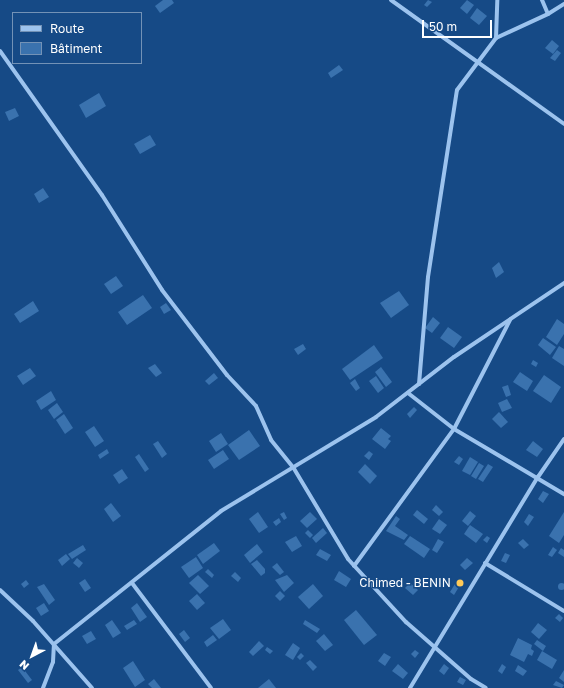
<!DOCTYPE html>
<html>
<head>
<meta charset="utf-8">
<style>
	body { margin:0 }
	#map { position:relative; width:564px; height:688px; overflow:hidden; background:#164a86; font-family:"Golos Text",sans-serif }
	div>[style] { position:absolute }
	.building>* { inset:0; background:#3a72ae }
	.round { border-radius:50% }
	.minor>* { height:4px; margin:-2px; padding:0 2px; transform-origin:2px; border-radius:2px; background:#9cc3ee }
	.dots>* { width:11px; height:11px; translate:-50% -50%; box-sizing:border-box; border:2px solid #164a86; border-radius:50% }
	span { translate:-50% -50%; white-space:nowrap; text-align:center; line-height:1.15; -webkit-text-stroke:3px #164a86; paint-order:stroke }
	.poi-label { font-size:12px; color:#fff }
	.right { translate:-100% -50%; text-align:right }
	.legend { position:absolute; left:12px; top:12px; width:130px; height:52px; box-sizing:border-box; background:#164a86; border:1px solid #7392b6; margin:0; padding:5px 7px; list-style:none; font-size:12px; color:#fff }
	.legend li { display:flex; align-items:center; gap:8px; height:20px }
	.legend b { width:20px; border:1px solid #7392b6 }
	.north { position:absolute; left:12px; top:636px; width:40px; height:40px; -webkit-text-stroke:3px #164a86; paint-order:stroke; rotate:221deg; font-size:11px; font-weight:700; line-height:16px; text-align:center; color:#fff }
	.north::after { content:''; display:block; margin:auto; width:14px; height:18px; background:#fff; clip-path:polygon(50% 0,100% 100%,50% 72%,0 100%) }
	.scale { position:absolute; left:422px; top:20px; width:70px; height:18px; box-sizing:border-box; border:2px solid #fff; border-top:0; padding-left:5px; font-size:12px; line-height:14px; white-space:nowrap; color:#fff; -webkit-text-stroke:3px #164a86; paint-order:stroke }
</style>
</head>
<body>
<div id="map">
	<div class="building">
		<div style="clip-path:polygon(163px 0,172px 0,174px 3px,160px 13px,155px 6px)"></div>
		<div style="clip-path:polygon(428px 0,432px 2px,427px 7px,424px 5px)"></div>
		<div style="clip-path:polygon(467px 0,474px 5px,467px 14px,460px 8px)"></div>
		<div style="clip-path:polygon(477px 8px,487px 16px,479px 25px,470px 18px)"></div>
		<div style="clip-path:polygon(552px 40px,559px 46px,553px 54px,545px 48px)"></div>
		<div style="clip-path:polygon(557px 50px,561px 53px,555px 61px,550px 58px)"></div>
		<div style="clip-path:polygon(339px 65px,343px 70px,331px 78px,328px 73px)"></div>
		<div style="clip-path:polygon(99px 93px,106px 106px,86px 118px,79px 105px)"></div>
		<div style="clip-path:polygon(15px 108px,19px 116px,9px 121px,5px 112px)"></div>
		<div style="clip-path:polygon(150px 135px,156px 145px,140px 154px,134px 144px)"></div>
		<div style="clip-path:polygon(43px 188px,49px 197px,39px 203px,34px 194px)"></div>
		<div style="clip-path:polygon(499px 262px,504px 272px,496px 278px,492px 268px)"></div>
		<div style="clip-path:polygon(116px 276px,123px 286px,111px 294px,104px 284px)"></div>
		<div style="clip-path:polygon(399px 291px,409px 305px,391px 318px,380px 303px)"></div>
		<div style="clip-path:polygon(143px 295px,152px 308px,127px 325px,118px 312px)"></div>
		<div style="clip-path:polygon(33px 301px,39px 311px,20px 323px,14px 314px)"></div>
		<div style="clip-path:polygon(166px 303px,171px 310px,164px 314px,160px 307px)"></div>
		<div style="clip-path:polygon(433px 317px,440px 323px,432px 333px,425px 328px)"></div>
		<div style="clip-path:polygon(557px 319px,564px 324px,564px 334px,557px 345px,546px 337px)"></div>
		<div style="clip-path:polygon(448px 327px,462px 337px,454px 348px,440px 338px)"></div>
		<div style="clip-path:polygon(543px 338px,556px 347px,550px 355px,538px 345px)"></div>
		<div style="clip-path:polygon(303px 344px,306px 349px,298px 355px,294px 349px)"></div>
		<div style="clip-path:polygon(374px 345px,383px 358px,350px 380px,342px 369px)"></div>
		<div style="clip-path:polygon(559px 346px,564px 349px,564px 366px,552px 358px)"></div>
		<div style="clip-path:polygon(533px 360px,538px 363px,536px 367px,531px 364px)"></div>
		<div style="clip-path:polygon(155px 364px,162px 373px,156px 377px,148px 368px)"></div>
		<div style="clip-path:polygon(381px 367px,392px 382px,386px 387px,375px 372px)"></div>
		<div style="clip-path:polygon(30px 368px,36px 376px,23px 385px,17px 376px)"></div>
		<div style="clip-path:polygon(520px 372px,533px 381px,527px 391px,513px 382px)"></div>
		<div style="clip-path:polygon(214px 373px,218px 378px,209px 385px,205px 381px)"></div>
		<div style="clip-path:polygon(544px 375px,561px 387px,551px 403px,533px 391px)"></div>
		<div style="clip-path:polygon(376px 376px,384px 388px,378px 393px,369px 381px)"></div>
		<div style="clip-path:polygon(355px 379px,360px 388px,356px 391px,350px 383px)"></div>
		<div style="clip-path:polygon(508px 385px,511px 395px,506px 397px,502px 387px)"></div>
		<div style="clip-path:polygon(51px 391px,56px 400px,41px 410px,36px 401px)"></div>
		<div style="clip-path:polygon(507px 399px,512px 408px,502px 412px,498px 403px)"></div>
		<div style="clip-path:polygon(57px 403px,63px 412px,54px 419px,48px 410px)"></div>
		<div style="clip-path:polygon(414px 407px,417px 410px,410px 418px,407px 414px)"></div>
		<div style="clip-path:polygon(499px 412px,508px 422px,501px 428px,492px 419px)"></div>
		<div style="clip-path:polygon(64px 414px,73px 428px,65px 434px,56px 420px)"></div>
		<div style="clip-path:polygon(94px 426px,104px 441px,95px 447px,85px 432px)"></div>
		<div style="clip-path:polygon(381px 428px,391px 436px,388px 439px,391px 441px,385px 449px,372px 439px)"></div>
		<div style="clip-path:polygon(249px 430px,260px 446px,239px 460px,228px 445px)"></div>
		<div style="clip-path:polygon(221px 433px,228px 444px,216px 452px,209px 441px)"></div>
		<div style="clip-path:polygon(158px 441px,167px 454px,162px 458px,153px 444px)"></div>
		<div style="clip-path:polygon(533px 441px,543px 449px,537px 457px,526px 450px)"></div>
		<div style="clip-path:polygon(107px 449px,109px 453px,100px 459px,98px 455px)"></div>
		<div style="clip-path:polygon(223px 450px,229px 459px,214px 469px,208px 460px)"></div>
		<div style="clip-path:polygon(369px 451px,373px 454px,369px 460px,364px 456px)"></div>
		<div style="clip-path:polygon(139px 454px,149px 469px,145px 472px,135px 457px)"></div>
		<div style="clip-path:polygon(459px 456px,463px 459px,459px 465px,454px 462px)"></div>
		<div style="clip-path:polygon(470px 457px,478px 462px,470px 475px,462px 471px)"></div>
		<div style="clip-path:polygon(479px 463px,484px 466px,476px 479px,471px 476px)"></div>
		<div style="clip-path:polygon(365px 464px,377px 476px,370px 484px,358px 472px)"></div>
		<div style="clip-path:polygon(488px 464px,493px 467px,483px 482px,478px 479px)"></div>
		<div style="clip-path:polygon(122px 469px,128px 478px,119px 484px,113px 475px)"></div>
		<div style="clip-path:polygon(543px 491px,549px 494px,543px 503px,538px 499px)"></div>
		<div style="clip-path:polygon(111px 503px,121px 516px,113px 522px,104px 509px)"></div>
		<div style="clip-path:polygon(436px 505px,443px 512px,439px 516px,432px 510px)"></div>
		<div style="clip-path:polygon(417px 510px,428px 519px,424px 524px,413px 515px)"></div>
		<div style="clip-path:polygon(470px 511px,476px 516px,468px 526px,462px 521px)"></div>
		<div style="clip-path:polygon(258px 512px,268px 527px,259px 533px,249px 519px)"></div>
		<div style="clip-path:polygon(284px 512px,287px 518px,284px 520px,280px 514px)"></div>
		<div style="clip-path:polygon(310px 512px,317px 519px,307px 528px,300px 521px)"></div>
		<div style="clip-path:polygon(564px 512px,564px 535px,559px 543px,549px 536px)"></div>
		<div style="clip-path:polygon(529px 514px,534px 517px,528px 526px,524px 522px)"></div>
		<div style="clip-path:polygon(396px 516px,400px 519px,395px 526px,408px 535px,404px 540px,386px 531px)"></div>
		<div style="clip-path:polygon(279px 518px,281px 522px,276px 526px,273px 522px)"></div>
		<div style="clip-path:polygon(439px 519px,447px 525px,440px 534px,432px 529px)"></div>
		<div style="clip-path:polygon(470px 525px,483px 534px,476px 543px,464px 534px)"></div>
		<div style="clip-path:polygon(323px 528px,327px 533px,316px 543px,312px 538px)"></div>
		<div style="clip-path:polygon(308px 530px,313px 535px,310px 538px,305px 533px)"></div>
		<div style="clip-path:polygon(296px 536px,302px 546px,292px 552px,285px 542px)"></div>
		<div style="clip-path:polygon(410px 536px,430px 549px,424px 558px,404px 544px)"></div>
		<div style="clip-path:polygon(487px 536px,490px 538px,487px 543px,483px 540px)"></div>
		<div style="clip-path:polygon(438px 539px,444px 542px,437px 553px,432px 550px)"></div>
		<div style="clip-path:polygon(523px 539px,529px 545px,524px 549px,518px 543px)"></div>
		<div style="clip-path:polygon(214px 543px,220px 551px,203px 564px,197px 555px)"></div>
		<div style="clip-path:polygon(257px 544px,263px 552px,250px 563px,244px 555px)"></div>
		<div style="clip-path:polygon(83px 545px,86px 550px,72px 559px,68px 554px)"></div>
		<div style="clip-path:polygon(553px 547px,557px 550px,552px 557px,548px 555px)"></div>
		<div style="clip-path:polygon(561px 548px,564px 550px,564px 557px,558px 553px)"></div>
		<div style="clip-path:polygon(320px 549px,331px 555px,327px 561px,316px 555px)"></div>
		<div style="clip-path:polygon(505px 553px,510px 555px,506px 563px,501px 561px)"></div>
		<div style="clip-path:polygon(66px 554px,70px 559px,62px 566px,58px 560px)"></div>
		<div style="clip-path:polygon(196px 557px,203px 568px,189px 578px,181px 567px)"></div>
		<div style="clip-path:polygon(77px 558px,83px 563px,79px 568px,73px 563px)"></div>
		<div style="clip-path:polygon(467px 558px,473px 563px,465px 570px,460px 565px)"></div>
		<div style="clip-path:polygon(257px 560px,265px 569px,265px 573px,261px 576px,251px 564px)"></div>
		<div style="clip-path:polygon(277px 563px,284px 572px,280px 575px,272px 567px)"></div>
		<div style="clip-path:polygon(208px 569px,214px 575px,212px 578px,205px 572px)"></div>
		<div style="clip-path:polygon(339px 571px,351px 579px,346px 587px,334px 580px)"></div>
		<div style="clip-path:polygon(235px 572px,241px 578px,238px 582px,231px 576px)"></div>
		<div style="clip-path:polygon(198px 575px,209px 586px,200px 594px,189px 583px)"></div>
		<div style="clip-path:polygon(287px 575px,294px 583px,284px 592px,275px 580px)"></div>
		<div style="clip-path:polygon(85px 579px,91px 588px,85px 592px,79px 583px)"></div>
		<div style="clip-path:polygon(458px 579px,462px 582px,454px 595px,450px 592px)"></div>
		<div style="clip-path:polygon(26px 580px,29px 584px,24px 588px,21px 584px)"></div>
		<div class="round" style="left:557.5px;top:582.5px;width:7px;height:7px"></div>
		<div style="clip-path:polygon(410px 583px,418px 590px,413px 595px,405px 588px)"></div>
		<div style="clip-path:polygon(44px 584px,55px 600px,49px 605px,37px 587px)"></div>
		<div style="clip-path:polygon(313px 584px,323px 596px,309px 609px,298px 597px)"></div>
		<div style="clip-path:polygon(280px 591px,285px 596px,280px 601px,275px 596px)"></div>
		<div style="clip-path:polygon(197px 594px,205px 603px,197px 610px,189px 601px)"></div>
		<div style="clip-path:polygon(44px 603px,49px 611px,41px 616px,36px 608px)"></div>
		<div style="clip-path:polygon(137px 603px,147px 617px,140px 622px,131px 608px)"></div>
		<div style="clip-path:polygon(356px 610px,377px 635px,364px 645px,344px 620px)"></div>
		<div style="clip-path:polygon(559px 614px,563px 618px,560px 622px,555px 618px)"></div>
		<div style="clip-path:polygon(223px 619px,231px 630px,219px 639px,210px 628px)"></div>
		<div style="clip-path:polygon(112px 620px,121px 633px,113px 638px,105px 625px)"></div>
		<div style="clip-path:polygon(134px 620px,137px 624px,127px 630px,124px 626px)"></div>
		<div style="clip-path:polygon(305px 620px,320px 629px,317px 633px,303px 624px)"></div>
		<div style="clip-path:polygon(538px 623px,547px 630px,539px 639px,531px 632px)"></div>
		<div style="clip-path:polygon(184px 630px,190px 638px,185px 642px,179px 634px)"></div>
		<div style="clip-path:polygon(91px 631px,96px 639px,87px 644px,82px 636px)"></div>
		<div style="clip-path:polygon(324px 634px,333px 645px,325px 651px,316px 641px)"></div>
		<div style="clip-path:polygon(213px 635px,217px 640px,207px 647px,204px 642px)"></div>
		<div style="clip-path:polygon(518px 638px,532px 645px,531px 649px,534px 651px,532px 656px,528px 654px,524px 662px,510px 655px)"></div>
		<div style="clip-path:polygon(537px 640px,546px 646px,543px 651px,534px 644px)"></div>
		<div style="clip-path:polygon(259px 641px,264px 646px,253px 656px,249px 652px)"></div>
		<div style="clip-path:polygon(293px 643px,300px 648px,293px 660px,285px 655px)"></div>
		<div style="clip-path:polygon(267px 647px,273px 651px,270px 654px,265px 650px)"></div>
		<div style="clip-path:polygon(415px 650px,419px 653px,415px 658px,411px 654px)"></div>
		<div style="clip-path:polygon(542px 651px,557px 660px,552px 669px,537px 660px)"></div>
		<div style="clip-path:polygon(301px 653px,304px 656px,300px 660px,297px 657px)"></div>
		<div style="clip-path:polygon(384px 653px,391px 657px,385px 666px,378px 661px)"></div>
		<div style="clip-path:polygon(310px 660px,317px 667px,313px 671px,306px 663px)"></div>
		<div style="clip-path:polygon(133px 661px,145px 680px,135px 687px,123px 668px)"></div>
		<div style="clip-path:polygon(398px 664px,408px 673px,403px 679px,392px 671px)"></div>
		<div style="clip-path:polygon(444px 664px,449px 668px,444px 675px,439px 671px)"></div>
		<div style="clip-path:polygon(502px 664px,506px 667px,502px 674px,498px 671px)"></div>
		<div style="clip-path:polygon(518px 665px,527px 671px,523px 676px,515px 671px)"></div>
		<div style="clip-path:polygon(22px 667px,32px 680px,28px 683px,18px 670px)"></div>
		<div style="clip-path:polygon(564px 670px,564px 682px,559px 678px)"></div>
		<div style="clip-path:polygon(460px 677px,466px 680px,463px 685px,457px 682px)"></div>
		<div style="clip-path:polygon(154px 679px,161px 688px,152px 688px,148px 684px)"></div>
		<div style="clip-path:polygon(269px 679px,276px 688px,258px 688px)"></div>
		<div style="clip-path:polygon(556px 681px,564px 685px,562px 688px,553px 685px)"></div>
	</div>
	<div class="minor">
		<div style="left:391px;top:0;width:213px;rotate:35.6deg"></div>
		<div style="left:542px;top:0;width:15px;rotate:67deg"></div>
		<div style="left:496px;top:38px;width:38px;rotate:-88deg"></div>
		<div style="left:0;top:51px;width:176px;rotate:54.7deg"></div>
		<div style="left:102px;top:195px;width:112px;rotate:57.7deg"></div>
		<div style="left:162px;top:290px;width:107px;rotate:52.6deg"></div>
		<div style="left:227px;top:375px;width:42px;rotate:46.9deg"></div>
		<div style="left:256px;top:406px;width:37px;rotate:66deg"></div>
		<div style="left:271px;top:440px;width:35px;rotate:51deg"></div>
		<div style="left:293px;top:467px;width:107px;rotate:59.1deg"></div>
		<div style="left:348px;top:559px;width:86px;rotate:47.4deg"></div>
		<div style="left:406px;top:622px;width:86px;rotate:41.2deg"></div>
		<div style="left:471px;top:679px;width:17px;rotate:31deg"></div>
		<div style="left:419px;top:384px;width:107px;rotate:-85.2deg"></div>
		<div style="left:428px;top:277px;width:189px;rotate:-81.2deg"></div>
		<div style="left:457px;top:90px;width:65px;rotate:-53.1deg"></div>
		<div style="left:496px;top:38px;width:57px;rotate:-24.8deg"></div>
		<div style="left:548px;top:14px;width:19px;rotate:-32deg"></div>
		<div style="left:408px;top:393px;width:58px;rotate:38deg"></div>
		<div style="left:454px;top:429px;width:128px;rotate:30.6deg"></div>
		<div style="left:485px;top:563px;width:92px;rotate:31.3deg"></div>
		<div style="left:354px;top:566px;width:170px;rotate:-53.9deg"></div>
		<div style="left:454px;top:429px;width:123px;rotate:-62.8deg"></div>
		<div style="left:132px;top:583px;width:131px;rotate:53deg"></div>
		<div style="left:0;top:590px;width:45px;rotate:43.2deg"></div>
		<div style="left:33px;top:621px;width:89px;rotate:48.6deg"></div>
		<div style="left:43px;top:688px;width:28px;rotate:-69deg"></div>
		<div style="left:53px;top:662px;width:18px;rotate:-87deg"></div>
		<div style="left:54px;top:644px;width:213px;rotate:-38.5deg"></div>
		<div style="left:221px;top:511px;width:181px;rotate:-31.2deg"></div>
		<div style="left:376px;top:417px;width:98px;rotate:-37.6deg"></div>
		<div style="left:454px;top:357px;width:133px;rotate:-33.9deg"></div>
		<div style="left:410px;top:688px;width:247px;rotate:-58.8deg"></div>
		<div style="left:538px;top:477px;width:46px;rotate:-55.6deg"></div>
	</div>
	<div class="dots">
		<div style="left:460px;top:583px;background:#ffca58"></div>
	</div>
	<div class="poi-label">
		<span class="right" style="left:451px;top:583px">Chimed - BENIN</span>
	</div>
	<ul class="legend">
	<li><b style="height:5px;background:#9cc3ee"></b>Route</li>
	<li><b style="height:11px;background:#3a72ae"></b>Bâtiment</li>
	</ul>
	<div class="north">N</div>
	<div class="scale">50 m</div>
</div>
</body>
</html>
